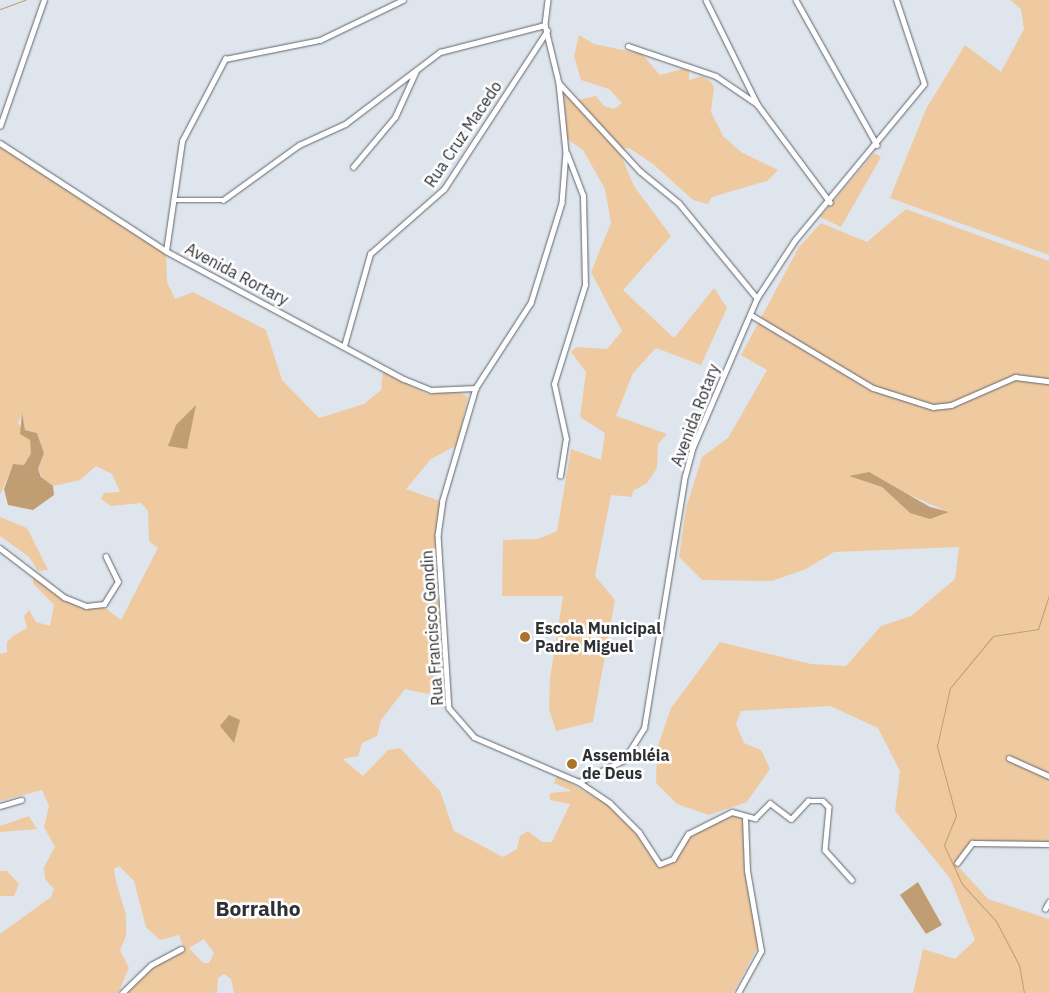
<!DOCTYPE html>
<html>
<head>
<meta charset="utf-8">
<style>
	body { margin:0 }
	#map { position:relative; width:1049px; height:993px; overflow:hidden; background:#dfe5ed; font-family:"IBM Plex Sans",sans-serif }
	div>[style] { position:absolute }
	.green>* { inset:0; background:#efcaa0 }
	.water>* { inset:0; background:#c19d74 }
	.stream>* { height:1px; margin:-0.5px; padding:0 0.5px; transform-origin:0.5px; border-radius:0.5px; background:#c19d74 }
	.roads { filter:drop-shadow(0 0 1px #60646b) drop-shadow(0 0 1px #60646b) }
	.minor>* { height:4.5px; margin:-2.25px; padding:0 2.25px; transform-origin:2.25px; border-radius:2.25px; background:#fff }
	.dots>* { width:14px; height:14px; translate:-50% -50%; box-sizing:border-box; border:2px solid #fff; border-radius:50% }
	span { translate:-50% -50%; white-space:nowrap; text-align:center; line-height:1.15; -webkit-text-stroke:5px #fff; paint-order:stroke }
	.street-label { font-size:16px; color:#2f3034 }
	.poi-label { font-size:16px; color:#2f3034; font-weight:700 }
	.left { translate:0 -50%; text-align:left }
	.district-label { font-size:21px; color:#2f3034; font-weight:700 }
</style>
</head>
<body>
<div id="map">
	<div class="green">
		<div style="clip-path:polygon(1010px 0,1049px 0,1049px 255px,890px 198px,926px 109px,965px 45px,1001px 72px,1024px 29px,1021px 9px)"></div>
		<div style="clip-path:polygon(579px 35px,594px 44px,642px 54px,660px 75px,682px 69px,689px 70px,689px 80px,702px 76px,710px 81px,714px 87px,711px 112px,723px 136px,741px 152px,778px 170px,767px 181px,712px 197px,708px 204px,693px 200px,653px 164px,629px 148px,621px 149px,578px 100px,596px 96px,604px 106px,614px 109px,622px 103px,609px 89px,581px 80px,574px 56px)"></div>
		<div style="clip-path:polygon(564px 92px,620px 153px,634px 186px,671px 236px,623px 290px,674px 338px,714px 288px,727px 308px,701px 365px,656px 348px,633px 373px,616px 416px,667px 434px,658px 444px,657px 468px,647px 483px,633px 491px,632px 497px,611px 495px,595px 576px,615px 600px,593px 722px,556px 731px,549px 709px,550px 678px,563px 596px,502px 596px,503px 540px,538px 539px,557px 531px,571px 449px,601px 460px,605px 433px,580px 417px,586px 372px,571px 352px,576px 347px,607px 349px,622px 331px,591px 272px,611px 223px,605px 189px,583px 150px,567px 139px)"></div>
		<div style="clip-path:polygon(evenodd,0 147px,166px 251px,167px 282px,175px 299px,193px 292px,266px 330px,282px 380px,319px 418px,364px 404px,381px 390px,383px 372px,428px 394px,457px 391px,468px 397px,457px 445px,431px 459px,406px 489px,440px 501px,435px 547px,442px 660px,435px 664px,433px 688px,428px 694px,405px 689px,381px 720px,377px 736px,362px 743px,358px 756px,343px 759px,363px 776px,388px 750px,400px 748px,440px 791px,454px 831px,503px 857px,517px 849px,520px 836px,528px 831px,542px 842px,552px 842px,570px 804px,550px 800px,550px 793px,572px 791px,554px 783px,557px 776px,608px 804px,638px 834px,658px 866px,673px 862px,691px 833px,737px 814px,743px 820px,744px 864px,759px 945px,733px 993px,234px 993px,231px 979px,224px 974px,218px 978px,217px 993px,124px 993px,156px 964px,185px 951px,179px 935px,160px 940px,146px 927px,134px 881px,119px 866px,114px 869px,116px 881px,126px 915px,126px 936px,120px 950px,129px 968px,118px 993px,0 993px,0 934px,51px 897px,54px 889px,45px 879px,44px 867px,55px 847px,44px 827px,49px 806px,42px 790px,0 801px,0 654px,7px 652px,7px 642px,13px 636px,27px 628px,24px 616px,29px 610px,36px 622px,50px 626px,54px 605px,33px 583px,33px 577px,77px 606px,105px 608px,121px 620px,158px 548px,149px 541px,148px 511px,141px 503px,111px 506px,101px 499px,104px 493px,120px 492px,112px 474px,96px 466px,80px 480px,53px 486px,45px 482px,38px 469px,44px 453px,37px 433px,25px 430px,22px 414px,18px 423px,33px 444px,31px 453px,24px 465px,13px 464px,0 495px,0 147px,204px 939px,214px 953px,209px 963px,203px 963px,189px 948px,204px 939px)"></div>
		<div style="clip-path:polygon(874px 153px,881px 157px,841px 227px,820px 217px)"></div>
		<div style="clip-path:polygon(evenodd,906px 209px,1049px 261px,1049px 843px,972px 843px,957px 865px,988px 899px,1049px 919px,1049px 993px,913px 993px,923px 949px,955px 959px,975px 940px,950px 878px,895px 811px,900px 771px,878px 728px,830px 706px,741px 711px,736px 724px,744px 743px,761px 750px,770px 769px,747px 802px,709px 815px,677px 804px,656px 783px,657px 749px,671px 708px,720px 642px,811px 664px,846px 666px,881px 626px,911px 616px,955px 579px,959px 547px,834px 552px,806px 569px,772px 581px,702px 580px,679px 557px,686px 508px,702px 457px,728px 438px,767px 370px,741px 355px,799px 247px,821px 223px,867px 242px,906px 209px,850px 476px,901px 491px,948px 512px,910px 513px,882px 487px,850px 476px)"></div>
		<div style="clip-path:polygon(0 517px,27px 528px,48px 570px,38px 571px,29px 557px,0 536px)"></div>
		<div style="clip-path:polygon(29px 816px,37px 829px,0 832px,0 826px)"></div>
		<div style="clip-path:polygon(0 871px,7px 871px,19px 884px,14px 896px,0 896px)"></div>
	</div>
	<div class="water">
		<div style="clip-path:polygon(196px 405px,187px 449px,168px 446px,176px 425px)"></div>
		<div style="clip-path:polygon(22px 412px,25px 430px,37px 433px,44px 453px,38px 469px,41px 477px,53px 486px,54px 495px,33px 510px,8px 505px,4px 489px,13px 464px,24px 465px,31px 453px,30px 440px,20px 434px)"></div>
		<div style="clip-path:polygon(869px 472px,930px 507px,949px 512px,930px 519px,910px 513px,882px 487px,849px 476px)"></div>
		<div style="clip-path:polygon(229px 715px,240px 720px,234px 743px,220px 726px)"></div>
		<div style="clip-path:polygon(918px 882px,942px 925px,926px 934px,900px 895px)"></div>
	</div>
	<div class="stream">
		<div style="left:0;top:9px;width:27px;rotate:-20deg"></div>
		<div style="left:1024px;top:993px;width:28px;rotate:-100deg"></div>
		<div style="left:1019px;top:965px;width:50px;rotate:-117.6deg"></div>
		<div style="left:996px;top:921px;width:50px;rotate:-132.6deg"></div>
		<div style="left:962px;top:884px;width:43px;rotate:-114.8deg"></div>
		<div style="left:944px;top:845px;width:31px;rotate:-68deg"></div>
		<div style="left:956px;top:816px;width:73px;rotate:-105.2deg"></div>
		<div style="left:937px;top:746px;width:59px;rotate:-77.4deg"></div>
		<div style="left:950px;top:688px;width:67px;rotate:-50.4deg"></div>
		<div style="left:993px;top:636px;width:46px;rotate:-8.8deg"></div>
		<div style="left:1038px;top:629px;width:35px;rotate:-72deg"></div>
	</div>
	<div class="roads">
		<div class="minor">
			<div style="left:548px;top:0;width:25px;rotate:97deg"></div>
			<div style="left:545px;top:25px;width:60px;rotate:76.4deg"></div>
			<div style="left:559px;top:83px;width:69px;rotate:84.2deg"></div>
			<div style="left:566px;top:152px;width:51px;rotate:94.5deg"></div>
			<div style="left:562px;top:203px;width:105px;rotate:107.2deg"></div>
			<div style="left:531px;top:303px;width:101px;rotate:122.9deg"></div>
			<div style="left:476px;top:388px;width:117px;rotate:106.4deg"></div>
			<div style="left:443px;top:500px;width:35px;rotate:98deg"></div>
			<div style="left:438px;top:535px;width:173px;rotate:86.4deg"></div>
			<div style="left:449px;top:708px;width:38px;rotate:49deg"></div>
			<div style="left:474px;top:737px;width:114px;rotate:23.2deg"></div>
			<div style="left:579px;top:782px;width:37px;rotate:34deg"></div>
			<div style="left:610px;top:803px;width:41px;rotate:45deg"></div>
			<div style="left:639px;top:832px;width:38px;rotate:57deg"></div>
			<div style="left:660px;top:864px;width:14px;rotate:-21deg"></div>
			<div style="left:673px;top:859px;width:29px;rotate:-59deg"></div>
			<div style="left:688px;top:834px;width:49px;rotate:-26.6deg"></div>
			<div style="left:732px;top:812px;width:24px;rotate:15deg"></div>
			<div style="left:755px;top:818px;width:21px;rotate:-45deg"></div>
			<div style="left:770px;top:803px;width:26px;rotate:37deg"></div>
			<div style="left:791px;top:819px;width:25px;rotate:-47deg"></div>
			<div style="left:808px;top:801px;width:15px"></div>
			<div style="left:823px;top:801px;width:8px;rotate:45deg"></div>
			<div style="left:829px;top:807px;width:43px;rotate:95.3deg"></div>
			<div style="left:825px;top:850px;width:40px;rotate:48deg"></div>
			<div style="left:706px;top:0;width:117px;rotate:63.7deg"></div>
			<div style="left:758px;top:105px;width:121px;rotate:53.4deg"></div>
			<div style="left:796px;top:0;width:166px;rotate:60.8deg"></div>
			<div style="left:628px;top:46px;width:93px;rotate:18.8deg"></div>
			<div style="left:716px;top:76px;width:50px;rotate:34.3deg"></div>
			<div style="left:559px;top:83px;width:120px;rotate:47.4deg"></div>
			<div style="left:640px;top:171px;width:50px;rotate:39.4deg"></div>
			<div style="left:679px;top:203px;width:123px;rotate:50.6deg"></div>
			<div style="left:0;top:126px;width:133px;rotate:-70.8deg"></div>
			<div style="left:0;top:143px;width:198px;rotate:33deg"></div>
			<div style="left:166px;top:251px;width:270px;rotate:28.3deg"></div>
			<div style="left:404px;top:379px;width:29px;rotate:22deg"></div>
			<div style="left:431px;top:390px;width:45px;rotate:-2.5deg"></div>
			<div style="left:353px;top:167px;width:65px;rotate:-50deg"></div>
			<div style="left:395px;top:117px;width:51px;rotate:-65.5deg"></div>
			<div style="left:174px;top:200px;width:49px"></div>
			<div style="left:223px;top:200px;width:94px;rotate:-35.9deg"></div>
			<div style="left:299px;top:145px;width:51px;rotate:-24.5deg"></div>
			<div style="left:345px;top:124px;width:119px;rotate:-37.2deg"></div>
			<div style="left:440px;top:52px;width:108px;rotate:-14.4deg"></div>
			<div style="left:166px;top:251px;width:111px;rotate:-81.7deg"></div>
			<div style="left:182px;top:141px;width:93px;rotate:-62.3deg"></div>
			<div style="left:225px;top:59px;width:97px;rotate:-11.3deg"></div>
			<div style="left:320px;top:40px;width:92px;rotate:-25.7deg"></div>
			<div style="left:751px;top:315px;width:142px;rotate:30.9deg"></div>
			<div style="left:873px;top:388px;width:63px;rotate:17.6deg"></div>
			<div style="left:933px;top:407px;width:18px;rotate:-6deg"></div>
			<div style="left:951px;top:405px;width:70px;rotate:-23.6deg"></div>
			<div style="left:1015px;top:377px;width:34px;rotate:7deg"></div>
			<div style="left:344px;top:346px;width:96px;rotate:-74.2deg"></div>
			<div style="left:370px;top:254px;width:98px;rotate:-41.3deg"></div>
			<div style="left:444px;top:189px;width:189px;rotate:-56.9deg"></div>
			<div style="left:560px;top:476px;width:37px;rotate:-81deg"></div>
			<div style="left:566px;top:439px;width:56px;rotate:-102.3deg"></div>
			<div style="left:554px;top:384px;width:104px;rotate:-72.6deg"></div>
			<div style="left:585px;top:285px;width:89px;rotate:-91.3deg"></div>
			<div style="left:583px;top:196px;width:45px;rotate:-110.9deg"></div>
			<div style="left:0;top:548px;width:81px;rotate:37.4deg"></div>
			<div style="left:64px;top:597px;width:24px;rotate:22deg"></div>
			<div style="left:86px;top:606px;width:18px;rotate:-6deg"></div>
			<div style="left:104px;top:604px;width:26px;rotate:-58deg"></div>
			<div style="left:118px;top:582px;width:28px;rotate:-116deg"></div>
			<div style="left:1009px;top:758px;width:44px;rotate:24.2deg"></div>
			<div style="left:579px;top:782px;width:50px;rotate:-26.1deg"></div>
			<div style="left:624px;top:760px;width:38px;rotate:-58deg"></div>
			<div style="left:644px;top:728px;width:255px;rotate:-80.8deg"></div>
			<div style="left:685px;top:476px;width:30px;rotate:-75deg"></div>
			<div style="left:693px;top:447px;width:162px;rotate:-66.8deg"></div>
			<div style="left:757px;top:298px;width:69px;rotate:-56.8deg"></div>
			<div style="left:795px;top:240px;width:202px;rotate:-50.4deg"></div>
			<div style="left:924px;top:84px;width:89px;rotate:-108.4deg"></div>
			<div style="left:0;top:806px;width:22px;rotate:-16deg"></div>
			<div style="left:957px;top:863px;width:25px;rotate:-53deg"></div>
			<div style="left:972px;top:843px;width:77px;rotate:0.7deg"></div>
			<div style="left:1045px;top:909px;width:8px;rotate:-60deg"></div>
			<div style="left:122px;top:993px;width:40px;rotate:-44deg"></div>
			<div style="left:151px;top:965px;width:34px;rotate:-28deg"></div>
			<div style="left:738px;top:993px;width:48px;rotate:-61.3deg"></div>
			<div style="left:761px;top:951px;width:81px;rotate:-99.9deg"></div>
			<div style="left:747px;top:871px;width:52px;rotate:-92.2deg"></div>
		</div>
	</div>
	<div class="dots">
		<div style="left:525px;top:637px;background:#a9732d"></div>
		<div style="left:572px;top:764px;background:#a9732d"></div>
	</div>
	<div class="street-label">
		<span style="left:463px;top:134px;rotate:-56deg">Rua Cruz Macedo</span>
		<span style="left:237px;top:274px;rotate:28deg">Avenida Rortary</span>
		<span style="left:695px;top:415px;rotate:-69deg">Avenida Rotary</span>
		<span style="left:432px;top:628px;rotate:-94deg">Rua Francisco Gondin</span>
	</div>
	<div class="poi-label">
		<span class="left" style="left:535px;top:637px">Escola Municipal<br>Padre Miguel</span>
		<span class="left" style="left:582px;top:764px">Assembléia<br>de Deus</span>
	</div>
	<div class="district-label">
		<span style="left:258px;top:908px">Borralho</span>
	</div>
</div>
</body>
</html>
